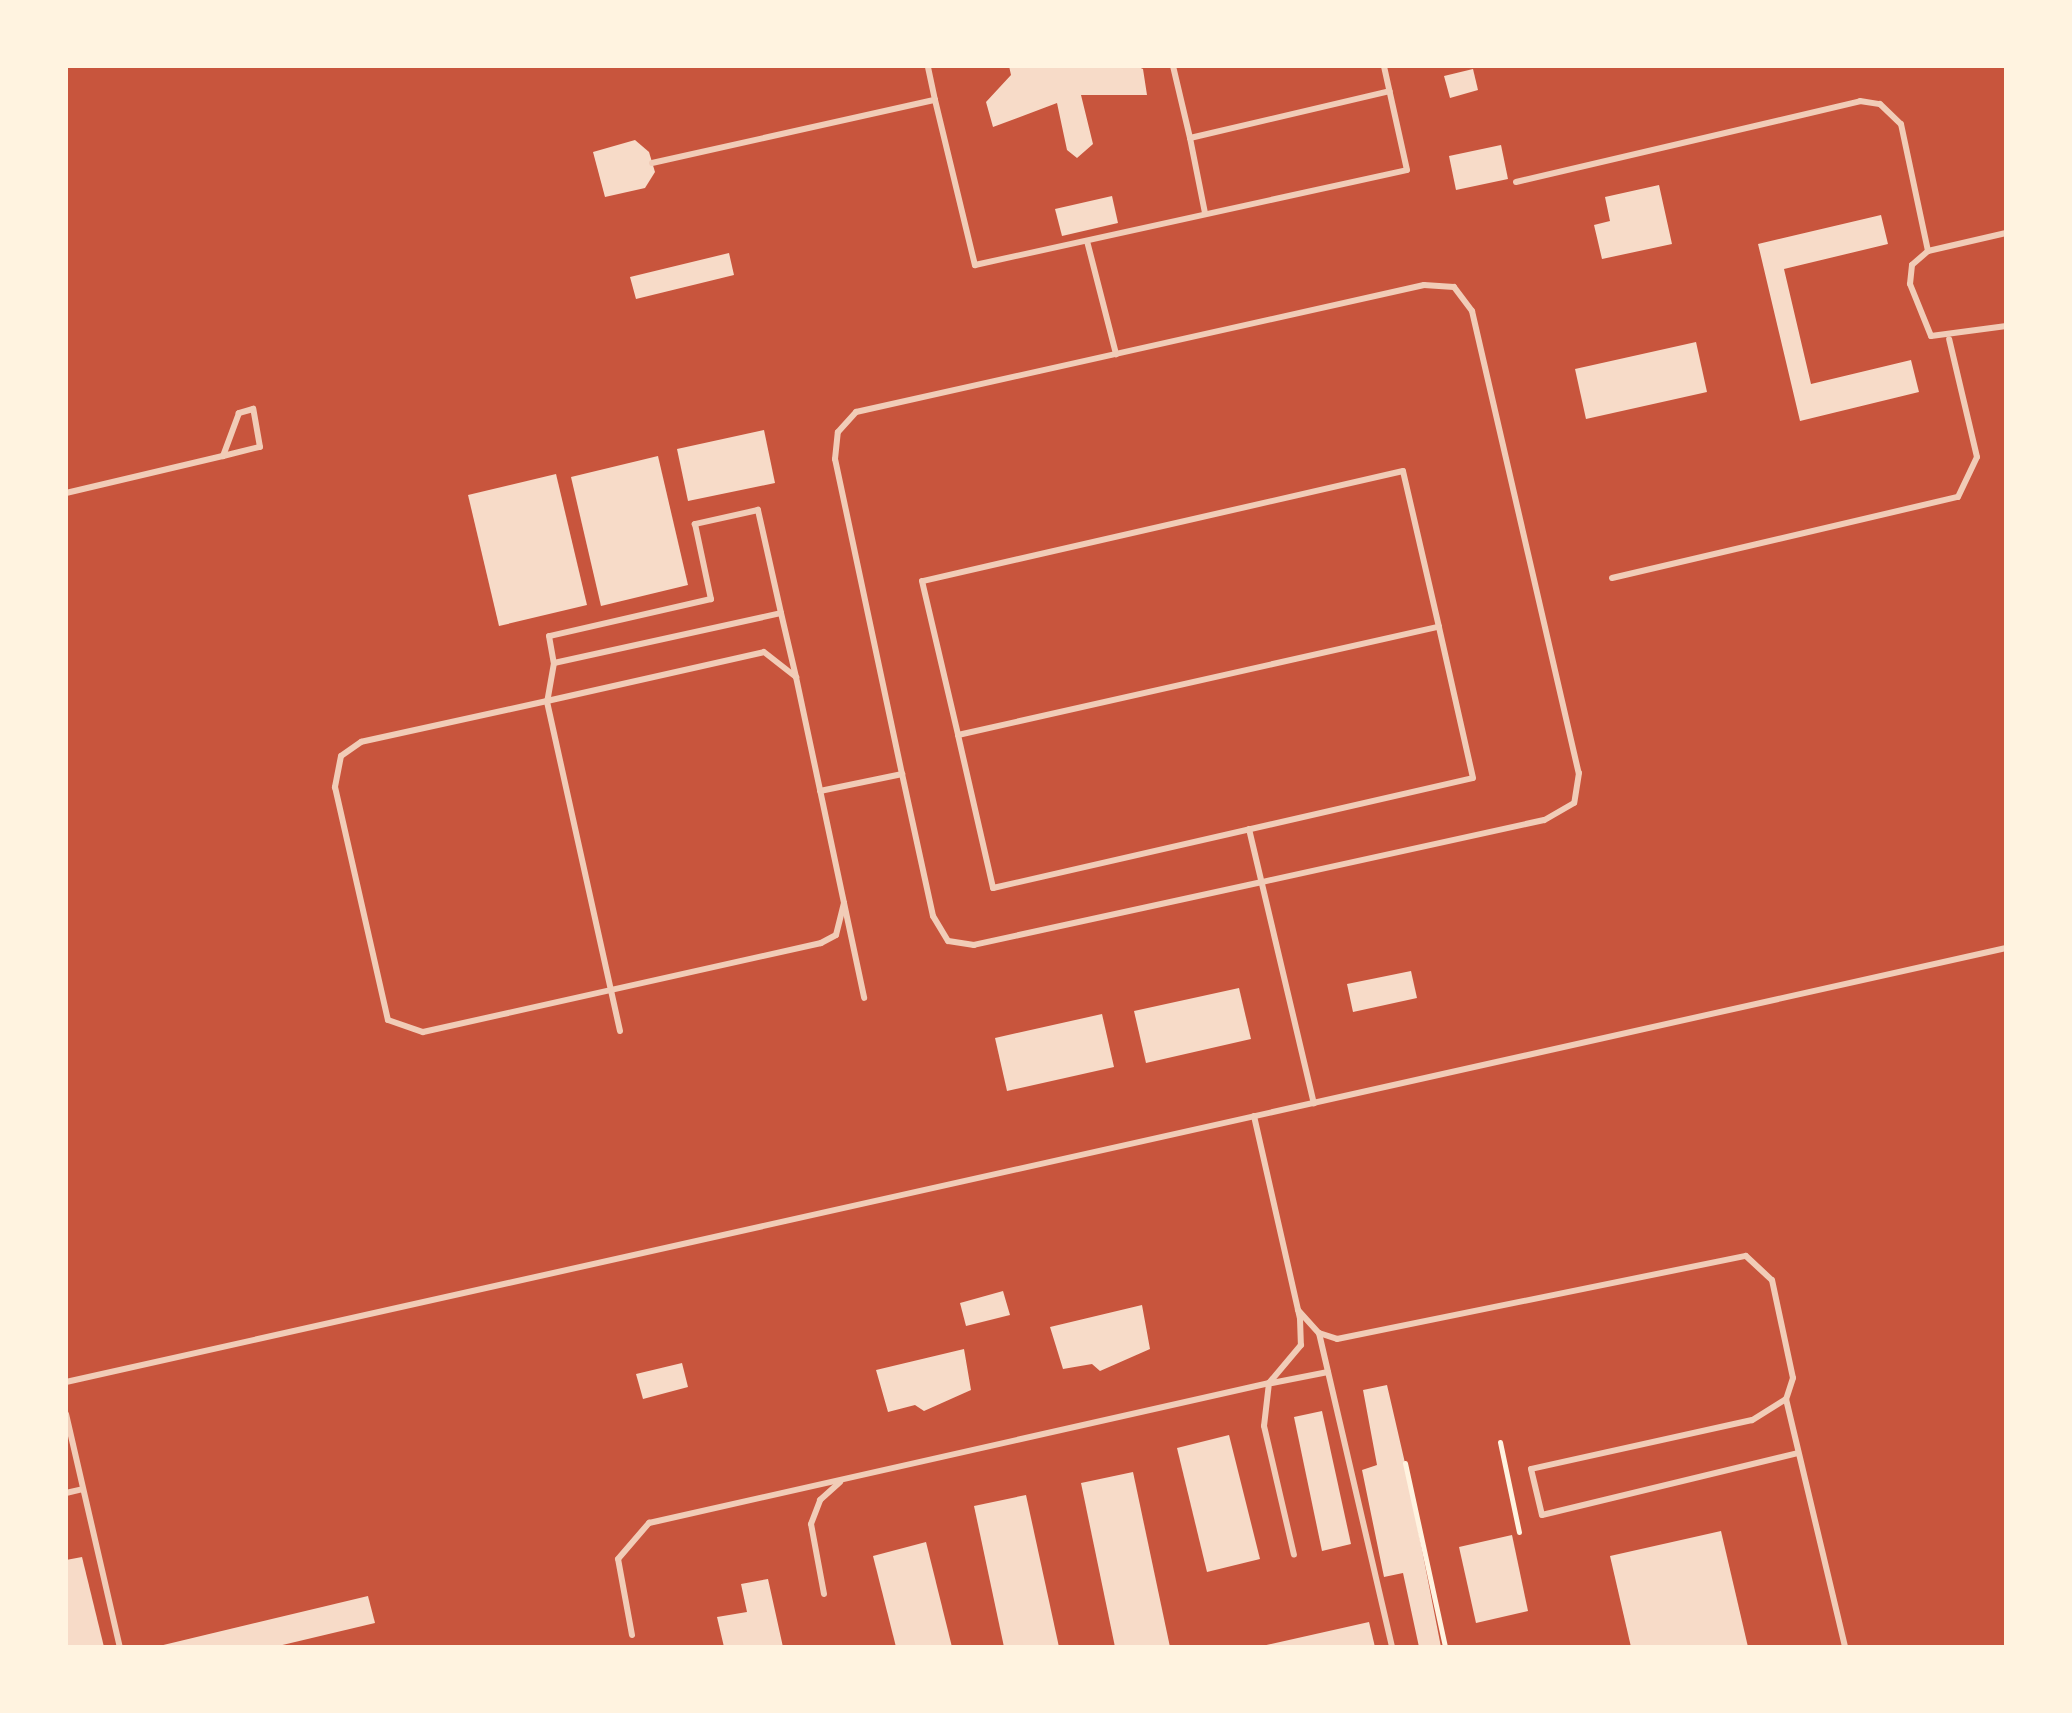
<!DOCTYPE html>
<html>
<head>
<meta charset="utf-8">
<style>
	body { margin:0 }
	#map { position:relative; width:2072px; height:1713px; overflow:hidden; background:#c8553d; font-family:"IBM Plex Sans",sans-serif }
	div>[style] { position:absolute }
	.building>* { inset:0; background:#f7dbc8 }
	.path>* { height:5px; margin:-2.5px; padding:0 2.5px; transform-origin:2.5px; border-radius:2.5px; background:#fff3e0 }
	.service>* { height:6px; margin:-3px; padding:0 3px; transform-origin:3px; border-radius:3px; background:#f1ccb7 }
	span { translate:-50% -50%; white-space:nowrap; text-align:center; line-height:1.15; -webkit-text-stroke:8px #fff3e0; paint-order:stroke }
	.frame { position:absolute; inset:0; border:68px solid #fff3e0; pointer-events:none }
</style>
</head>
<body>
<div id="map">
	<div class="building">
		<div style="clip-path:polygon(1009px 66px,1136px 66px,1143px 69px,1147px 95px,1081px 95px,1093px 144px,1077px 158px,1067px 150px,1057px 103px,993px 127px,986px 102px,1011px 75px)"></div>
		<div style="clip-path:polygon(1473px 69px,1478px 90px,1450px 98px,1444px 76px)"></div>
		<div style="clip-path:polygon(635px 140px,649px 152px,655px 172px,645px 188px,605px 197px,593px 152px)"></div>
		<div style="clip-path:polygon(1501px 145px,1508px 179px,1456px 190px,1449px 156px)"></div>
		<div style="clip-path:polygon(1659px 185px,1672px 244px,1602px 259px,1594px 225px,1610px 221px,1605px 197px)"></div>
		<div style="clip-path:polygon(1112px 196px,1118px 223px,1062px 236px,1055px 209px)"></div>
		<div style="clip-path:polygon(1881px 215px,1888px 244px,1784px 269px,1811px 384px,1911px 360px,1919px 392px,1800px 421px,1758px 244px)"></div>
		<div style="clip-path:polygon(729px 253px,734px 275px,636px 299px,630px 277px)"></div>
		<div style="clip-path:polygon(1696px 342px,1707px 392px,1586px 419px,1575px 369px)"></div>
		<div style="clip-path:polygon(764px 430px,775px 483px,688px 501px,677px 449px)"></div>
		<div style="clip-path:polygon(658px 456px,688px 585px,601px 606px,571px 477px)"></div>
		<div style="clip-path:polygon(556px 474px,587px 605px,499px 626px,468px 495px)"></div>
		<div style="clip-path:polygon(1411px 971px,1417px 998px,1353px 1012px,1347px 984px)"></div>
		<div style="clip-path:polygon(1239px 988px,1251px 1039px,1146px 1063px,1134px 1011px)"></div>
		<div style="clip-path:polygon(1102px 1014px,1114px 1067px,1007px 1091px,995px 1038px)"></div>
		<div style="clip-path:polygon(1003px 1291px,1010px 1315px,966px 1326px,960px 1303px)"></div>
		<div style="clip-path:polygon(1142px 1305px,1150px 1349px,1100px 1371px,1092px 1364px,1063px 1369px,1050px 1327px)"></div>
		<div style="clip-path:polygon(964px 1349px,971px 1390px,924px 1411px,915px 1405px,888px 1412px,876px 1370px)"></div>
		<div style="clip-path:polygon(682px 1363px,688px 1387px,643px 1399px,636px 1374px)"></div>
		<div style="clip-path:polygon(1387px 1385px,1405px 1463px,1441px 1647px,1419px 1647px,1403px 1573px,1384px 1577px,1362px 1470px,1377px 1465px,1363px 1390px)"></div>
		<div style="clip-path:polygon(1322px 1411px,1351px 1544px,1322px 1551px,1294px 1417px)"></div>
		<div style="clip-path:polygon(1229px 1435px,1260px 1559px,1207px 1572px,1177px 1448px)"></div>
		<div style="clip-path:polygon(1133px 1472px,1170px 1647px,1115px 1647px,1081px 1483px)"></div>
		<div style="clip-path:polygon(1026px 1495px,1059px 1647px,1004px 1647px,974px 1506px)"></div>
		<div style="clip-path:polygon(1721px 1531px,1748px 1647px,1631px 1647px,1610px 1556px)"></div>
		<div style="clip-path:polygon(1512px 1535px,1528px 1611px,1476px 1623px,1459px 1547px)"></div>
		<div style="clip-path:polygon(926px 1542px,952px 1647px,896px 1647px,873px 1556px)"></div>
		<div style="clip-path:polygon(82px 1557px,104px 1647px,66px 1647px,66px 1560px)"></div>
		<div style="clip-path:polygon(768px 1579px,783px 1647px,724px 1647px,717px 1617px,747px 1612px,741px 1584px)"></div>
		<div style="clip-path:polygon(368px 1596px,375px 1623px,274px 1647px,155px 1647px)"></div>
		<div style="clip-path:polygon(1369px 1622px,1375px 1647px,1262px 1647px,1262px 1646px)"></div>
	</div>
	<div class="path">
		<div style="left:1500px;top:1442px;width:92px;rotate:78.1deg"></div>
		<div style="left:1405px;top:1463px;width:188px;rotate:77.7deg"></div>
	</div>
	<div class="service">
		<div style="left:1173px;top:66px;width:74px;rotate:76.7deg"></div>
		<div style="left:935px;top:100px;width:170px;rotate:76.4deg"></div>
		<div style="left:975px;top:265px;width:442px;rotate:-12.4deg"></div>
		<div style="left:1407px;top:170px;width:107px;rotate:-102.5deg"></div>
		<div style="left:652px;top:163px;width:290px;rotate:-12.6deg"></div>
		<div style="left:935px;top:100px;width:35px;rotate:-102deg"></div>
		<div style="left:1516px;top:182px;width:353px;rotate:-13.2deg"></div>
		<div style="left:1860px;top:101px;width:20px;rotate:9deg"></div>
		<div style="left:1880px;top:104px;width:29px;rotate:44deg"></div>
		<div style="left:1901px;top:124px;width:130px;rotate:78deg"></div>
		<div style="left:1928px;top:251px;width:80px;rotate:-13deg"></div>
		<div style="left:1205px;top:213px;width:76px;rotate:-101.3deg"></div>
		<div style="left:1190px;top:138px;width:205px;rotate:-13.2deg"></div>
		<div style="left:1087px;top:241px;width:117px;rotate:75.6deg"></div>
		<div style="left:1928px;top:251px;width:21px;rotate:139deg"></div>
		<div style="left:1912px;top:265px;width:19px;rotate:96deg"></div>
		<div style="left:1910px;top:284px;width:56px;rotate:68deg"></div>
		<div style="left:1931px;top:336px;width:76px;rotate:-7.6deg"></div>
		<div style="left:1424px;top:285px;width:30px;rotate:4deg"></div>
		<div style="left:1454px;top:287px;width:30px;rotate:53deg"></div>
		<div style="left:1472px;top:311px;width:474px;rotate:77deg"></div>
		<div style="left:1579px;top:773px;width:30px;rotate:99deg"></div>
		<div style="left:1574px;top:803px;width:34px;rotate:150deg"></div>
		<div style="left:1544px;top:820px;width:289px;rotate:167.6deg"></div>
		<div style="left:1262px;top:882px;width:295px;rotate:167.7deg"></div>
		<div style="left:974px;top:945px;width:26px;rotate:-171deg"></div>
		<div style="left:948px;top:941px;width:29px;rotate:-121deg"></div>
		<div style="left:933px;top:916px;width:145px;rotate:-102.3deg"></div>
		<div style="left:902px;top:774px;width:322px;rotate:-102deg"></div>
		<div style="left:835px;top:459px;width:27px;rotate:-84deg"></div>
		<div style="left:838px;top:432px;width:27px;rotate:-48deg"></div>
		<div style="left:856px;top:412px;width:582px;rotate:-12.6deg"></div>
		<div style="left:66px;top:493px;width:161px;rotate:-13.3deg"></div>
		<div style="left:223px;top:456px;width:38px;rotate:-14deg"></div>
		<div style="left:260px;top:447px;width:39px;rotate:-100deg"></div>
		<div style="left:253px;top:409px;width:15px;rotate:164deg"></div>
		<div style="left:239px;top:413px;width:46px;rotate:110.4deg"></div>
		<div style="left:1612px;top:578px;width:355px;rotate:-13.2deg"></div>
		<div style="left:1958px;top:497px;width:44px;rotate:-64.6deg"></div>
		<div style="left:1977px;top:457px;width:121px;rotate:-103.3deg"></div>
		<div style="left:554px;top:663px;width:232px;rotate:-12.4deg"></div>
		<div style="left:781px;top:613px;width:106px;rotate:-102.6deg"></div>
		<div style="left:758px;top:510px;width:65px;rotate:167.5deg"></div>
		<div style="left:695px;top:524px;width:77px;rotate:78deg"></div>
		<div style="left:711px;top:599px;width:166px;rotate:167.1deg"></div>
		<div style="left:549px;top:636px;width:27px;rotate:80deg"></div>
		<div style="left:554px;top:663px;width:39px;rotate:100deg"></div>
		<div style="left:547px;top:701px;width:190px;rotate:167.6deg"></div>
		<div style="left:361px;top:742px;width:24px;rotate:145deg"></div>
		<div style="left:341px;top:756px;width:32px;rotate:101deg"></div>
		<div style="left:335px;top:787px;width:239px;rotate:77.2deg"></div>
		<div style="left:388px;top:1020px;width:37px;rotate:19deg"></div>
		<div style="left:423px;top:1032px;width:408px;rotate:-12.6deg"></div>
		<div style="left:821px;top:943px;width:17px;rotate:-28deg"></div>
		<div style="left:836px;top:935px;width:33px;rotate:-76deg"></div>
		<div style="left:796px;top:677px;width:328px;rotate:78deg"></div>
		<div style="left:958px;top:735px;width:157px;rotate:77.1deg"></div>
		<div style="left:993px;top:888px;width:492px;rotate:-12.9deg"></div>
		<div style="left:1473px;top:778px;width:155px;rotate:-102.7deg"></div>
		<div style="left:1439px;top:627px;width:160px;rotate:-103deg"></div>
		<div style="left:1403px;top:471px;width:493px;rotate:167.1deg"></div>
		<div style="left:922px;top:581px;width:158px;rotate:76.8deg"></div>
		<div style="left:958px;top:735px;width:493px;rotate:-12.7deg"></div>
		<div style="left:820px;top:791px;width:84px;rotate:-11.7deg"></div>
		<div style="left:1249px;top:829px;width:282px;rotate:76.7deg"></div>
		<div style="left:620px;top:1031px;width:338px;rotate:-102.5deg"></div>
		<div style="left:547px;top:701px;width:222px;rotate:-12.7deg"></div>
		<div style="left:764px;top:652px;width:41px;rotate:38deg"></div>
		<div style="left:796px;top:677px;width:66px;rotate:-103.2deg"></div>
		<div style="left:1254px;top:1116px;width:208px;rotate:77.2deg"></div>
		<div style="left:1300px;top:1319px;width:26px;rotate:88deg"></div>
		<div style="left:1301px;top:1345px;width:50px;rotate:130.1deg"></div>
		<div style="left:1298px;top:1310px;width:31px;rotate:48deg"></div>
		<div style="left:1319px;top:1333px;width:19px;rotate:18deg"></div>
		<div style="left:1337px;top:1339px;width:417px;rotate:-11.5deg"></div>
		<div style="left:1746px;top:1256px;width:35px;rotate:43deg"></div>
		<div style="left:1772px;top:1280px;width:100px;rotate:77.9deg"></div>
		<div style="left:1793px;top:1378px;width:22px;rotate:108deg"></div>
		<div style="left:1786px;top:1399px;width:40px;rotate:148deg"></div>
		<div style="left:1752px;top:1420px;width:226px;rotate:167.5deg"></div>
		<div style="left:1531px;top:1469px;width:47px;rotate:76.6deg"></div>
		<div style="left:1542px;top:1515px;width:263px;rotate:-13.6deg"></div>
		<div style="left:1319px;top:1333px;width:322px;rotate:76.9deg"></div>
		<div style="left:66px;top:1382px;width:1988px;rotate:-12.61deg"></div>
		<div style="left:1272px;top:1383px;width:57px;rotate:-11.1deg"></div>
		<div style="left:1786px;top:1399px;width:255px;rotate:76.6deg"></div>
		<div style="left:66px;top:1414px;width:239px;rotate:77deg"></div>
		<div style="left:66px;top:1493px;width:17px;rotate:-13deg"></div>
		<div style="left:824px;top:1594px;width:71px;rotate:-100.5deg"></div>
		<div style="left:811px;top:1524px;width:26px;rotate:-69deg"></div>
		<div style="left:820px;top:1500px;width:27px;rotate:-42deg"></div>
		<div style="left:632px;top:1635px;width:77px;rotate:-100.4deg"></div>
		<div style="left:618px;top:1559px;width:48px;rotate:-49.3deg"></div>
		<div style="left:649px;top:1523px;width:636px;rotate:-12.72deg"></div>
		<div style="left:1269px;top:1383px;width:43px;rotate:96.6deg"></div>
		<div style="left:1264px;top:1426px;width:132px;rotate:76.9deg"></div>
	</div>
	<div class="frame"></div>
</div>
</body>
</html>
